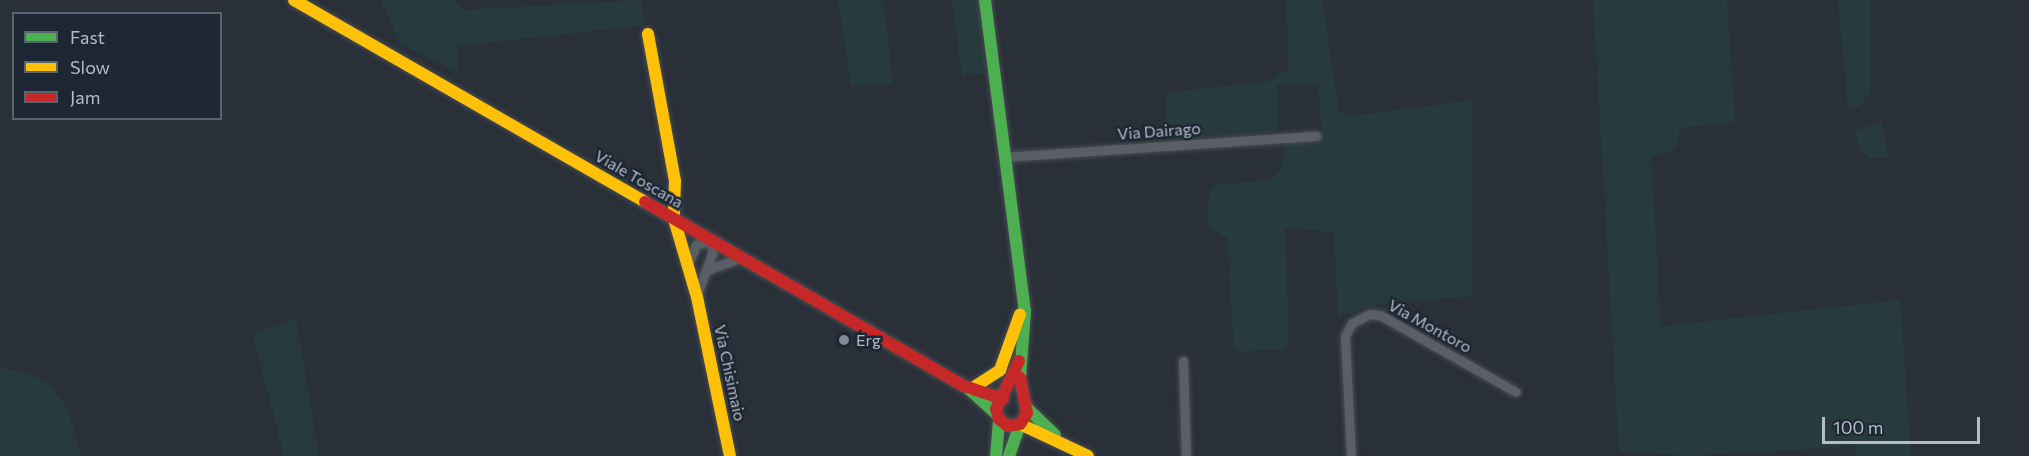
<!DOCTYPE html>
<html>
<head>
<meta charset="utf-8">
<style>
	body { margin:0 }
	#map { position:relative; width:2029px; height:456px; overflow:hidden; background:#2a3038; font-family:Commissioner,sans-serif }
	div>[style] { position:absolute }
	.green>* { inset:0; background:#273a3e }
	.roads { filter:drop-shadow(0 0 2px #484c53) drop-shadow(0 0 2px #484c53) }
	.street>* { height:9px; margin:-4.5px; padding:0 4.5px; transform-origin:4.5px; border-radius:4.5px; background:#5a5e66 }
	.fast>* { height:12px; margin:-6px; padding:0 6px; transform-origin:6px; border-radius:6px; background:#4caf50 }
	.slow>* { height:12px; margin:-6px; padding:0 6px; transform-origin:6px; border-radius:6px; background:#ffc107 }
	.jam>* { height:12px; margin:-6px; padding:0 6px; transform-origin:6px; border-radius:6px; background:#c62828 }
	.dots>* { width:16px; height:16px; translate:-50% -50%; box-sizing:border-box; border:3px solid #1d2633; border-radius:50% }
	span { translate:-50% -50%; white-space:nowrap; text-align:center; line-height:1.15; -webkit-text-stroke:5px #1d2633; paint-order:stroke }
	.street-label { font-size:16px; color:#b4bcc9 }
	.poi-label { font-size:16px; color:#b4bcc9 }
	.left { translate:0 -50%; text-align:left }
	.legend { position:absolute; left:12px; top:12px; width:210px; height:108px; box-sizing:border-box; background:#1d2633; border:2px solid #59626f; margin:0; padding:8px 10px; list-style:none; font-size:18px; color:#b4bcc9 }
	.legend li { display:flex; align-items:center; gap:12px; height:30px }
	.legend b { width:30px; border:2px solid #59626f }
	.scale { position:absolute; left:1822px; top:417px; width:158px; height:27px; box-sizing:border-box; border:3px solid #b4bcc9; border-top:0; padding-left:8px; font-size:18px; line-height:21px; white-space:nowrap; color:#b4bcc9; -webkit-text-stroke:4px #1d2633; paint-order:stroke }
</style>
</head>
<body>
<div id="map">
	<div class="green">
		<div style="clip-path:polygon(381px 0,455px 0,462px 10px,641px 0,645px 25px,457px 46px,459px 73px,400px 44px)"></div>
		<div style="clip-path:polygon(838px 0,883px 0,893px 83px,851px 86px)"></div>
		<div style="clip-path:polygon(952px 0,979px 0,986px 73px,962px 77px)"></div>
		<div style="clip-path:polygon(1286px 0,1322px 0,1339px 110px,1352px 116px,1472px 100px,1472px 296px,1381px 304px,1338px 317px,1334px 232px,1285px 228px,1289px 343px,1285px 349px,1240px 352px,1234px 349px,1227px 238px,1207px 226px,1209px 195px,1214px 185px,1271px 180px,1281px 170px,1286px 142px,1322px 138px,1318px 84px,1277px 85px,1278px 132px,1171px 139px,1164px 103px,1167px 92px,1267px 82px,1289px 69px)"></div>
		<div style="clip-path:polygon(1593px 0,1727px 0,1735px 122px,1680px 128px,1676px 149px,1651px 157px,1661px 326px,1900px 300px,1911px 456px,1857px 456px,1856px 446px,1689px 456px,1619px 451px)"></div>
		<div style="clip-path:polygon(1838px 0,1871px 0,1870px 92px,1861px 106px,1848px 110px)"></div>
		<div style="clip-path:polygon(1882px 121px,1888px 157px,1871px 159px,1861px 151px,1854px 132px)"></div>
		<div style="clip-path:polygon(296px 318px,319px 456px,284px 456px,253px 334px)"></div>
		<div style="clip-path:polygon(0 368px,24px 372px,49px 384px,68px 409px,81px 456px,0 456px)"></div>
	</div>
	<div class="roads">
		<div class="street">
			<div style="left:1004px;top:157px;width:313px;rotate:-3.9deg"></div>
			<div style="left:688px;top:264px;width:21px;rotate:-67deg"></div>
			<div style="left:696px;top:245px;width:17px;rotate:-17deg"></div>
			<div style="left:712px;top:240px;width:14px;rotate:90deg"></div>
			<div style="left:712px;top:254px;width:44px;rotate:110.1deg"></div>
			<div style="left:707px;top:270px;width:37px;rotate:-20deg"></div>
			<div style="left:1183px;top:361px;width:95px;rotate:88.2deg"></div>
			<div style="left:1351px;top:456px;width:120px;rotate:-92.9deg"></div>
			<div style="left:1345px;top:336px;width:15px;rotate:-62deg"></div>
			<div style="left:1352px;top:323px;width:20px;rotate:-27deg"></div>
			<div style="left:1370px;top:314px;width:10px;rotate:6deg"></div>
			<div style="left:1380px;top:315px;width:156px;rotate:29.5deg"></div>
		</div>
		<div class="fast">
			<div style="left:985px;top:0;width:314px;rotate:82.7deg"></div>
			<div style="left:1025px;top:311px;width:67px;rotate:94.3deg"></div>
			<div style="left:969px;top:389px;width:38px;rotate:42deg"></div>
			<div style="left:1026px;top:407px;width:40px;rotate:44deg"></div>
			<div style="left:996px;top:456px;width:37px;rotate:-85deg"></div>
			<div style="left:1009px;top:456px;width:34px;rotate:-71deg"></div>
		</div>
		<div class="slow">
			<div style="left:294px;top:0;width:405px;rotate:29.9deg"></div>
			<div style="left:648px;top:34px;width:149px;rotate:79.6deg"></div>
			<div style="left:675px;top:181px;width:38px;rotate:92deg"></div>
			<div style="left:674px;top:219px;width:81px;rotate:73.6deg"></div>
			<div style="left:697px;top:297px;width:162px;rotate:78.3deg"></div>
			<div style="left:971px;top:389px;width:35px;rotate:-33deg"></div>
			<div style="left:1000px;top:370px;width:59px;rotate:-70.3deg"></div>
			<div style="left:1020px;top:424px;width:75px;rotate:25.2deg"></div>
		</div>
		<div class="jam">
			<div style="left:645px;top:202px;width:368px;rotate:30deg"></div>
			<div style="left:964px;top:386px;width:41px;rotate:18.4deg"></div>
			<div style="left:1019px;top:361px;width:53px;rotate:115.6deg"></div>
			<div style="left:996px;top:409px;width:10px;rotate:73deg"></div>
			<div style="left:999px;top:419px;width:11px;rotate:38deg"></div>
			<div style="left:1008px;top:426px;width:12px;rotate:-9deg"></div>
			<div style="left:1020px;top:424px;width:13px;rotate:-58deg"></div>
			<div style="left:1027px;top:413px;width:36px;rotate:-101deg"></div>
		</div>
	</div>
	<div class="dots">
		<div style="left:844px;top:340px;background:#848b96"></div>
	</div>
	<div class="street-label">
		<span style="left:1159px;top:131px;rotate:-4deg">Via Dairago</span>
		<span style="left:639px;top:179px;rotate:30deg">Viale Toscana</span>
		<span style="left:1430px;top:326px;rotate:29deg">Via Montoro</span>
		<span style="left:730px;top:373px;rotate:78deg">Via Chisimaio</span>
	</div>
	<div class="poi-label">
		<span class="left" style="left:856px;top:340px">Erg</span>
	</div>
	<ul class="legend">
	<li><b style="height:8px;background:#4caf50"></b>Fast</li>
	<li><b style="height:8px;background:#ffc107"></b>Slow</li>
	<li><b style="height:8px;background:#c62828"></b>Jam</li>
	</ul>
	<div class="scale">100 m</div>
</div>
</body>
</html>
